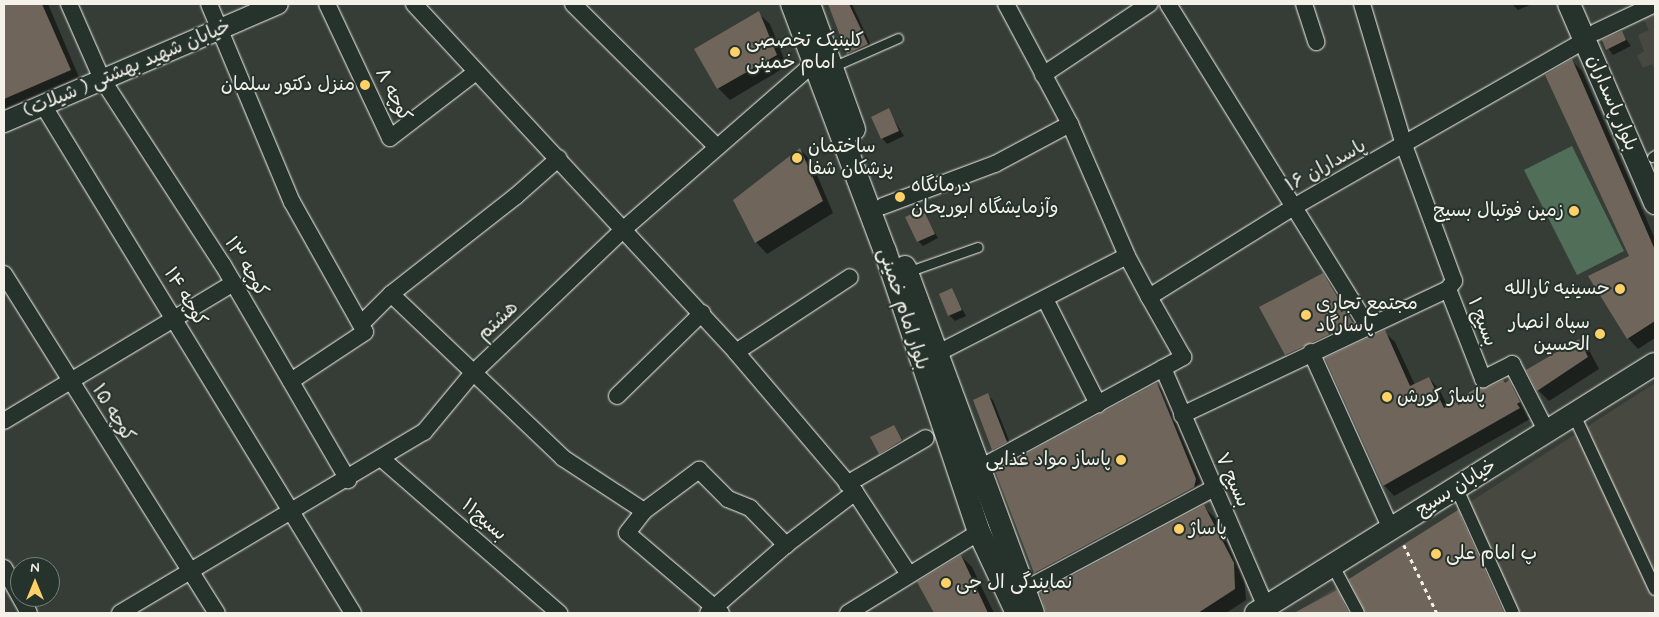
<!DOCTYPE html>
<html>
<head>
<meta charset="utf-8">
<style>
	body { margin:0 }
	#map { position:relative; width:1659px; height:617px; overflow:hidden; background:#353d36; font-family:Mynerve,"Playpen Sans Arabic",sans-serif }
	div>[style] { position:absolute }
	.built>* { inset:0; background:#474941 }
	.green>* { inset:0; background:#516f58 }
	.shadow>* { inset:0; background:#0007 }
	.building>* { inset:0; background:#70655b }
	.path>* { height:2.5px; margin-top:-1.25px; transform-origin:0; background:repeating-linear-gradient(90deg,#f4f1e8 0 4px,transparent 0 8px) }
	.roads { filter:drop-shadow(0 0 1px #f4f1e8) drop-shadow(0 0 1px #f4f1e8) }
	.service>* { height:9px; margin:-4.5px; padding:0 4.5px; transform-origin:4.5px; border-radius:4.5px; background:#26332d }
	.pedestrian>* { height:12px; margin:-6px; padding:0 6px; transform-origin:6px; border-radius:6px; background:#26332d }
	.minor>* { height:16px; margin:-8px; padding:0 8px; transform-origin:8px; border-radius:8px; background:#26332d }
	.tertiary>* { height:20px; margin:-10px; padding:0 10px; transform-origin:10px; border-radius:10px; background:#26332d }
	.secondary>* { height:22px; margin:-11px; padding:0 11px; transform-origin:11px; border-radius:11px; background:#26332d }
	.dots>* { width:14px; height:14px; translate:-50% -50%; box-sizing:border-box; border:2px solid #26332d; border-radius:50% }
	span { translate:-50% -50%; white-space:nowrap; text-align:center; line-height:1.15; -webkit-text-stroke:4px #26332d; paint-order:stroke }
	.poi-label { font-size:19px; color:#f4f1e8 }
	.left { translate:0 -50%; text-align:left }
	.right { translate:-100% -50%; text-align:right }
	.street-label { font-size:19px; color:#f4f1e8 }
	.frame { position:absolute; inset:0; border:5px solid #f4f1e8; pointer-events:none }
	.north { position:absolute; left:10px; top:557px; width:50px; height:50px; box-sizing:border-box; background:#26332d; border:1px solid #787f78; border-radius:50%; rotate:0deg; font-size:14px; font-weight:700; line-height:20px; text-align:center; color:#f4f1e8 }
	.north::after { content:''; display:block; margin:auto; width:18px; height:22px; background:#ffd166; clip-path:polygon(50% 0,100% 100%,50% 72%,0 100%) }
</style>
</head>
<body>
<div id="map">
	<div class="built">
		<div style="clip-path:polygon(1655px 12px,1655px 70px,1652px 64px,1643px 68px,1637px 56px,1644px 51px,1638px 35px,1649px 30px,1643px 18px)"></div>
		<div style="clip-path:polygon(1655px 383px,1655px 613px,1295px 613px,1377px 562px)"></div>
	</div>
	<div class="green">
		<div style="clip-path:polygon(1572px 146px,1624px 251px,1577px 275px,1524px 170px)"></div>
	</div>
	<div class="shadow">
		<div style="clip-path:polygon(4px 4px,48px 4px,81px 82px,4px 115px)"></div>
		<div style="clip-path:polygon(829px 4px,852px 4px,873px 50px,853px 59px,848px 53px)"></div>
		<div style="clip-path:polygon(1512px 4px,1532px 4px,1518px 10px)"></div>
		<div style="clip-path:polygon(758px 13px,770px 24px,787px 66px,730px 100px,718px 88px)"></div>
		<div style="clip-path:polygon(1621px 32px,1631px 46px,1613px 55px,1603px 41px)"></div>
		<div style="clip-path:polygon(1572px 61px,1582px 71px,1655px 239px,1655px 338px,1638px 349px,1628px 338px,1631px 256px)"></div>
		<div style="clip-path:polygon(888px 110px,904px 136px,887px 144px,882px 138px)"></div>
		<div style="clip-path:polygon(800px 149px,811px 161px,833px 213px,767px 254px,756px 242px)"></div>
		<div style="clip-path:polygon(922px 211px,938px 238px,923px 246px,918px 241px)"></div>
		<div style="clip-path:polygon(1323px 274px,1334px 286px,1364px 334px,1297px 366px,1286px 355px)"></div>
		<div style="clip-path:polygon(952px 290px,966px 316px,955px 321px,949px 315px)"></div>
		<div style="clip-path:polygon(1384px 332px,1395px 342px,1415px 385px,1429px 378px,1439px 389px,1448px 407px,1509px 382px,1520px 393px,1530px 413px,1527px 415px,1530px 419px,1394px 496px,1384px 485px)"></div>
		<div style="clip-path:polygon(1579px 341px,1590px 352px,1599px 369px,1549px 401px,1538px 390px)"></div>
		<div style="clip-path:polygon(1157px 384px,1168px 396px,1207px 491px,1047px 584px,1035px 572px,996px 472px)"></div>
		<div style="clip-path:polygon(987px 395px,993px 400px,1012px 448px,998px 455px,993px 450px)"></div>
		<div style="clip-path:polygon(894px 427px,907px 446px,886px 459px,880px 453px)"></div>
		<div style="clip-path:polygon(1203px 506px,1215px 518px,1244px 575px,1246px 600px,1226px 613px,1046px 613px,1041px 594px)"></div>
		<div style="clip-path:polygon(1457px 512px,1469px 523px,1510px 613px,1366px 613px)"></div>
		<div style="clip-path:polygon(961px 556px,972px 567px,994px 613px,935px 613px,919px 582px)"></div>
		<div style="clip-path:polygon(1336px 592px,1353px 613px,1298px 613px)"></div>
	</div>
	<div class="building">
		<div style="clip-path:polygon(4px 4px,42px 4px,71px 70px,4px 99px)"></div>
		<div style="clip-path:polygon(828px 4px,849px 4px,868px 44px,847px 54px)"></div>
		<div style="clip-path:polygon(759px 11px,777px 55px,717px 89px,694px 49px)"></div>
		<div style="clip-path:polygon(1622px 31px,1626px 40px,1606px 50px,1602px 40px)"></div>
		<div style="clip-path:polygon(1572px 59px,1655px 250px,1655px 321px,1627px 339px,1588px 276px,1629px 256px,1545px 75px)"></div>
		<div style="clip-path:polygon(889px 108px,899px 131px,881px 139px,871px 117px)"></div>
		<div style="clip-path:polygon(800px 148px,823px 201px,755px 243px,733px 200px)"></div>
		<div style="clip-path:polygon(923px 209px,935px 234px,917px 242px,905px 217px)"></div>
		<div style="clip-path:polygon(1323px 273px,1353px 323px,1285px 355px,1259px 307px)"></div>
		<div style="clip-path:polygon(952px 288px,962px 310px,948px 316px,939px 294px)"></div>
		<div style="clip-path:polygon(1385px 330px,1410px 386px,1429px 377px,1444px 408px,1478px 387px,1487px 388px,1503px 380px,1505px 383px,1509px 380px,1520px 402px,1517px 404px,1520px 408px,1383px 486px,1325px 358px)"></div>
		<div style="clip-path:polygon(1579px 339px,1588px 357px,1537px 391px,1526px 370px)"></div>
		<div style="clip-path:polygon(1157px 383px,1196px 479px,1194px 487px,1034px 573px,995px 471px)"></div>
		<div style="clip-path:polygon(988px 393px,1007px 442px,992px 450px,973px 400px)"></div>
		<div style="clip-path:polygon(894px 425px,902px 440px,879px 454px,870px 437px)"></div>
		<div style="clip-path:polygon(1204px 505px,1234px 563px,1235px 589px,1198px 613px,1046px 613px,1040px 593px)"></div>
		<div style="clip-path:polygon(1458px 510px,1504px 613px,1366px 613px,1349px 579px)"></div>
		<div style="clip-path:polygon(961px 555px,988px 613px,934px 613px,917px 582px)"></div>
		<div style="clip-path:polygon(1337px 590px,1349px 613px,1294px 613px)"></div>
	</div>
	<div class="path">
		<div style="left:1404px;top:545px;width:76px;rotate:64.1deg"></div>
	</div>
	<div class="roads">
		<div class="service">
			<div style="left:832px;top:67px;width:72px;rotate:-23.7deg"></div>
			<div style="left:1652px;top:157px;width:4px;rotate:-34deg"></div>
			<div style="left:907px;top:272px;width:75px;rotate:-19.4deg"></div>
		</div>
		<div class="pedestrian">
			<div style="left:1574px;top:415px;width:192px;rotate:65deg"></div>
			<div style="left:1456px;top:487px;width:138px;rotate:65.7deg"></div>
			<div style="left:1333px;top:566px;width:53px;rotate:62deg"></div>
		</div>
		<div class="minor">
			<div style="left:69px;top:4px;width:82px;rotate:66.3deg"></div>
			<div style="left:102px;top:79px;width:222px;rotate:57deg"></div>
			<div style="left:223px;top:265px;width:249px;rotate:59.8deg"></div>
			<div style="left:209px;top:4px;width:215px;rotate:67.3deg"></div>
			<div style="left:292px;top:202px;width:149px;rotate:60.7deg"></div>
			<div style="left:365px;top:332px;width:89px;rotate:146.5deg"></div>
			<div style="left:327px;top:4px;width:148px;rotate:64.8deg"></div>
			<div style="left:390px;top:138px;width:108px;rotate:-37.5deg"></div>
			<div style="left:414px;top:4px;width:474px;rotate:47.2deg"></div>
			<div style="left:736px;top:352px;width:184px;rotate:49.6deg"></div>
			<div style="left:855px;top:492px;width:97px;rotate:56.8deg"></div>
			<div style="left:573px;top:4px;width:202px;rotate:44.8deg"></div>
			<div style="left:1006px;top:4px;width:136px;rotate:61.9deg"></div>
			<div style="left:1070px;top:124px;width:144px;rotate:66.6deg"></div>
			<div style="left:1127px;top:256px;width:47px;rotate:61.8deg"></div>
			<div style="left:1168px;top:4px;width:379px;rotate:58.2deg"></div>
			<div style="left:1304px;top:4px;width:40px;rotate:72deg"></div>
			<div style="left:1362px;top:4px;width:147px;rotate:73.4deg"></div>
			<div style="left:1404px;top:145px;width:145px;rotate:69.8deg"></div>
			<div style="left:1454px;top:281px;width:10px;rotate:127deg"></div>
			<div style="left:1596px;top:32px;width:65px;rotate:-25.4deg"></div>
			<div style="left:1043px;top:75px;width:128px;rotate:-33.8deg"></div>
			<div style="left:43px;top:105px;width:595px;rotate:58.61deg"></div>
			<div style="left:883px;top:206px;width:120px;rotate:-20.6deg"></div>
			<div style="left:995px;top:164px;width:85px;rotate:-28.1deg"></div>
			<div style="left:4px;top:274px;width:400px;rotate:57.9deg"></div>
			<div style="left:391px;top:294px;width:238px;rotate:43.6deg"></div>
			<div style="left:563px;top:458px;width:97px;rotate:33.2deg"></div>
			<div style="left:1045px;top:299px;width:118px;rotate:63.2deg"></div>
			<div style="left:361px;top:324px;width:42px;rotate:-45deg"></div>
			<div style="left:391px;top:294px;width:159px;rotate:-38.1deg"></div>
			<div style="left:516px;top:196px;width:57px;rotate:-41.5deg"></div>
			<div style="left:736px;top:352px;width:136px;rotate:-33.3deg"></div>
			<div style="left:1311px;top:352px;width:194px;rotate:65.7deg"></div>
			<div style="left:938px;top:353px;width:212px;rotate:-27.2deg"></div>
			<div style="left:1163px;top:368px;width:260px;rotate:66.7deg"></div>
			<div style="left:617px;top:396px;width:119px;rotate:-44.3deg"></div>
			<div style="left:1182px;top:415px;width:294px;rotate:-25.3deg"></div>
			<div style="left:1448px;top:289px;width:97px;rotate:68.7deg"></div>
			<div style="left:1483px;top:379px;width:33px;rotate:-27deg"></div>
			<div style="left:1512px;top:364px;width:76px;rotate:62.8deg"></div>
			<div style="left:4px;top:421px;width:268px;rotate:-31deg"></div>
			<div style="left:382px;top:459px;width:235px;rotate:41deg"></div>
			<div style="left:978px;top:469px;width:234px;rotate:-28.6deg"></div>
			<div style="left:1183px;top:357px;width:69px;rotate:-119.5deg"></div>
			<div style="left:1149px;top:297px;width:168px;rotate:-31.9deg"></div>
			<div style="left:1292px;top:208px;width:338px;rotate:-29.8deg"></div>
			<div style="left:847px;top:484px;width:91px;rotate:-30.2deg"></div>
			<div style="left:4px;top:568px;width:51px;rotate:60.9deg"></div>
			<div style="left:1024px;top:590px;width:216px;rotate:-28.2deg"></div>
			<div style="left:120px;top:613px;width:354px;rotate:-30.8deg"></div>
			<div style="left:424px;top:432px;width:75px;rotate:-50.4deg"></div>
			<div style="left:472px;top:374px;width:211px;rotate:-43.7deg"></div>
			<div style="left:625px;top:228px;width:249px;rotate:-41.1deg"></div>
			<div style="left:708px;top:613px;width:103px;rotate:-41.1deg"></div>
			<div style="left:786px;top:545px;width:87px;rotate:-37.5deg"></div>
			<div style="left:721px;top:613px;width:123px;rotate:-139.6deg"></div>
			<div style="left:627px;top:533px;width:28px;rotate:-52deg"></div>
			<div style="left:644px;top:511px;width:69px;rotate:-36.7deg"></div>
			<div style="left:699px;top:470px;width:41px;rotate:45deg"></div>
			<div style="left:728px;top:499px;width:24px;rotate:22deg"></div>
			<div style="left:750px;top:508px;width:52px;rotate:45.8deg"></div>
			<div style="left:848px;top:613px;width:154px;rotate:-31.7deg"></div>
		</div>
		<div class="tertiary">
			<div style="left:4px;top:122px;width:298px;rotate:-23.3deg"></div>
		</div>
		<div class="secondary">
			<div style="left:792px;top:4px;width:264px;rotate:69.4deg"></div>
			<div style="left:885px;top:251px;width:296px;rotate:71.5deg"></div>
			<div style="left:979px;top:532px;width:89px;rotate:64.9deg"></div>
			<div style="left:809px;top:4px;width:133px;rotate:70.2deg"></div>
			<div style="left:1569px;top:4px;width:217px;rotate:66.6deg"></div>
			<div style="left:905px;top:267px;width:369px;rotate:69.7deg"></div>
			<div style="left:1256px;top:613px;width:470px;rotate:-32deg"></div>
		</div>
	</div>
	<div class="dots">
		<div style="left:735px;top:52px;background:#ffd166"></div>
		<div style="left:365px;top:85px;background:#ffd166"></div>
		<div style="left:797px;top:158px;background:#ffd166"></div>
		<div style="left:900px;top:197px;background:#ffd166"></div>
		<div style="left:1574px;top:211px;background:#ffd166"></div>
		<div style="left:1620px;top:289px;background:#ffd166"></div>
		<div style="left:1306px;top:315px;background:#ffd166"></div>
		<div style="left:1600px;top:334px;background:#ffd166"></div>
		<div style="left:1387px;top:397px;background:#ffd166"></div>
		<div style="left:1121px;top:460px;background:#ffd166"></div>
		<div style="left:1179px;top:529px;background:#ffd166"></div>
		<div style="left:1436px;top:554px;background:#ffd166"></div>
		<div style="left:946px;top:583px;background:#ffd166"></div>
	</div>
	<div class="poi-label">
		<span class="left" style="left:746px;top:52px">کلینیک تخصصی<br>امام خمینی</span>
		<span class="right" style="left:355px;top:85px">منزل دکتور سلمان</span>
		<span class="left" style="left:808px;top:158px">ساختمان<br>پزشکان شفا</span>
		<span class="left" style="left:911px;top:197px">درمانگاه<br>وآزمایشگاه ابوریحان</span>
		<span class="right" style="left:1564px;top:211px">زمین فوتبال بسیج</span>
		<span class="right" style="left:1610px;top:289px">حسینیه ثارالله</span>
		<span class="left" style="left:1316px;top:315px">مجتمع تجاری<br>پاسارگاد</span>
		<span class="right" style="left:1590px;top:334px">سپاه انصار<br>الحسین</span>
		<span class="left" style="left:1397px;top:397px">پاساژ کورش</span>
		<span class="right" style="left:1111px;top:460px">پاساز مواد غذایی</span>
		<span class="left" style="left:1189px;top:529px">پاساژ</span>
		<span class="left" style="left:1446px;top:554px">پ امام علی</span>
		<span class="left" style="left:956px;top:583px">نمایندگی ال جی</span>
	</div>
	<div class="street-label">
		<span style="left:127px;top:69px;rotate:-23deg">خیابان شهید بهشتی ( شیلات)</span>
		<span style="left:393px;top:95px;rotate:63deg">کوچه ۸</span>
		<span style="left:1612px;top:103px;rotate:67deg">بلوار پاسداران</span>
		<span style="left:1326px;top:166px;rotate:-29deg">پاسداران ۱۶</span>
		<span style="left:246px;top:267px;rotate:59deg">کوچه ۱۳</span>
		<span style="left:185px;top:297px;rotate:59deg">کوچه ۱۴</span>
		<span style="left:903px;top:309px;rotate:72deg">بلوار امام خمینی</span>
		<span style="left:498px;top:321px;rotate:-43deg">هشتم</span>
		<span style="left:1482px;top:322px;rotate:69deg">بسیج ۱</span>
		<span style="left:113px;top:413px;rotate:58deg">کوچه ۱۵</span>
		<span style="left:1232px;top:480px;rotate:66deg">بسیج ۷</span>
		<span style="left:1456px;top:488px;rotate:-32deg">خیابان بسیج</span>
		<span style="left:484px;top:520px;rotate:41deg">بسیج۱۱</span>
	</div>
	<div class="frame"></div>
	<div class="north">N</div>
</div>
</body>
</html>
